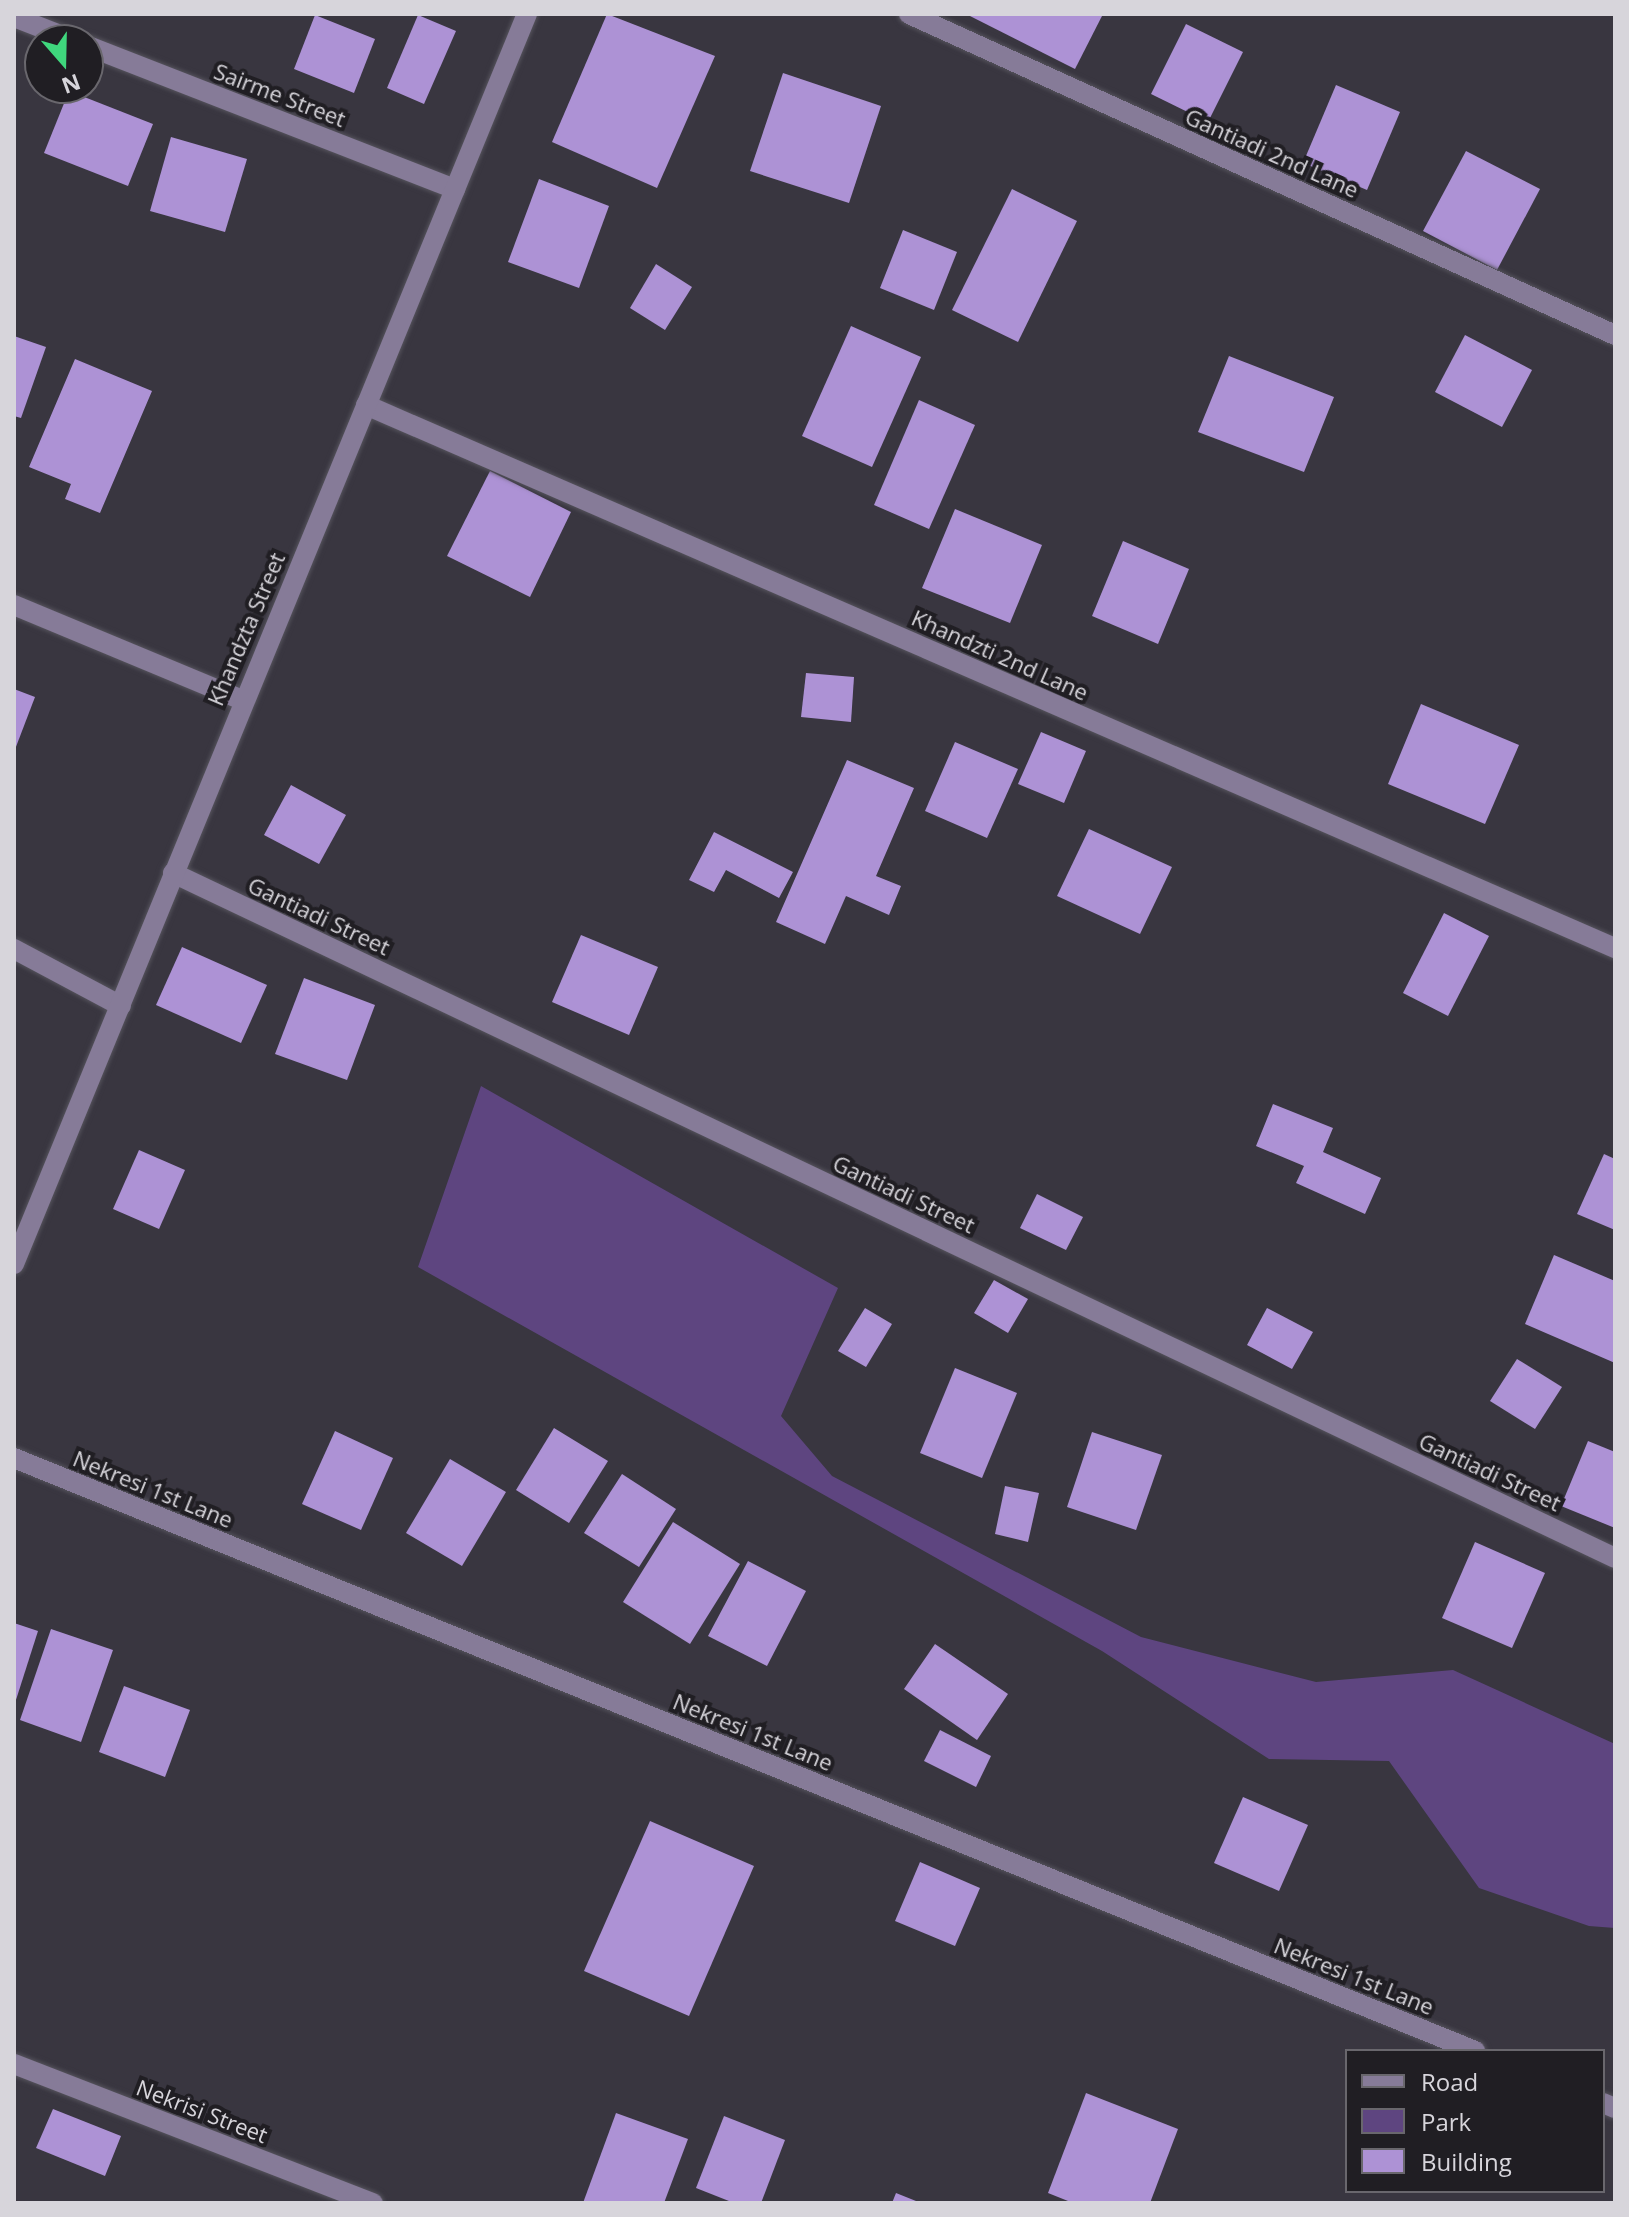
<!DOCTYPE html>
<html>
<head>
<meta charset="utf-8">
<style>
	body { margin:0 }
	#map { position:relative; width:1629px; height:2217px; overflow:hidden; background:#393640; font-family:"Open Sans",sans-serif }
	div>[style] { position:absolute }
	.green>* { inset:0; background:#5e4580 }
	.building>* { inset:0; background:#ad92d5 }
	.roads { filter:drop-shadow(0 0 2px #55535c) drop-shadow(0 0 2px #55535c) }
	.minor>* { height:20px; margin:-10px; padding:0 10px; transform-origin:10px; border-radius:10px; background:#867b98 }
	span { translate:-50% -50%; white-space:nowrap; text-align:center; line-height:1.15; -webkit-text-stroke:8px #201e23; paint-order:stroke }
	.street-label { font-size:22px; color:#d7d5db }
	.frame { position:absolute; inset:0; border:16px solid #d7d5db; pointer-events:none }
	.legend { position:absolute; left:1345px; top:2049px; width:260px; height:144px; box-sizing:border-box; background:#201e23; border:2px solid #69676d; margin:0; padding:10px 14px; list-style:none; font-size:24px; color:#d7d5db }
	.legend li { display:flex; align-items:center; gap:16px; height:40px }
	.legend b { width:40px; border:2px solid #69676d }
	.north { position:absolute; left:24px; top:24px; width:80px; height:80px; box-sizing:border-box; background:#201e23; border:2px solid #69676d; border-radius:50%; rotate:160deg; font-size:22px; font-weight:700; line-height:32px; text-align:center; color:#d7d5db }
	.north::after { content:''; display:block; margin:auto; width:28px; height:36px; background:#3fd77d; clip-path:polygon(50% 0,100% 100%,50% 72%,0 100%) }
</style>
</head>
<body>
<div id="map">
	<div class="green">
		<div style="clip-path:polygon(481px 1086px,838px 1288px,781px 1416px,832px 1476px,1141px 1637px,1316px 1682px,1453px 1670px,1615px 1744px,1615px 1928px,1589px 1926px,1479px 1888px,1389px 1761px,1269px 1759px,1102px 1651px,418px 1267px)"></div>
	</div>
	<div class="building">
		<div style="clip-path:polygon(607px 14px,715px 56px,657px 188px,552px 142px)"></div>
		<div style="clip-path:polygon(966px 14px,1103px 14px,1075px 69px)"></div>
		<div style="clip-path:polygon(315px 15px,375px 39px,354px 93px,294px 69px)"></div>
		<div style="clip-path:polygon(418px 15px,456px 31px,424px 104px,387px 88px)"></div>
		<div style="clip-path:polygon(1186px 24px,1243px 52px,1208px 122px,1151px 94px)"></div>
		<div style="clip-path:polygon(783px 73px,881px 106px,849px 203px,750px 171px)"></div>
		<div style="clip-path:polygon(1336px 85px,1400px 112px,1367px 190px,1303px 163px)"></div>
		<div style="clip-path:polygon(69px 91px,153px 124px,128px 186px,44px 153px)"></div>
		<div style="clip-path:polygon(171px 137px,247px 159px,225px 232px,150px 211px)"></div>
		<div style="clip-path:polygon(1466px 151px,1540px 189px,1497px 270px,1423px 231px)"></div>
		<div style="clip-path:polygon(539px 179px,609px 206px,579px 288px,508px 262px)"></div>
		<div style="clip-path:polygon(1012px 189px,1077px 221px,1018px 342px,952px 310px)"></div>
		<div style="clip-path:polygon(903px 230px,957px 252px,934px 310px,880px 288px)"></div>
		<div style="clip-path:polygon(656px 264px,692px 287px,665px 330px,630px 308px)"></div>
		<div style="clip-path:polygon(851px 326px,921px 357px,872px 467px,802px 436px)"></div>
		<div style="clip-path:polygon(1465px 335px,1532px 370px,1502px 427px,1435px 392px)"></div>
		<div style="clip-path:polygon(14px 336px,46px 347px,21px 418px,14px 416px)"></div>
		<div style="clip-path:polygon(1229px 356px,1334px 397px,1304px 472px,1198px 432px)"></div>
		<div style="clip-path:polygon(75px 359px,152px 391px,100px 513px,65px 499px,71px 484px,29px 467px)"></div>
		<div style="clip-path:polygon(919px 400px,975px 425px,929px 529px,874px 505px)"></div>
		<div style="clip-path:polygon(490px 471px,571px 512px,530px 597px,447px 556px)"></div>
		<div style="clip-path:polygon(955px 509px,1042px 545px,1010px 623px,922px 588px)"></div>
		<div style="clip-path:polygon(1123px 541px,1189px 569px,1158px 644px,1092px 616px)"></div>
		<div style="clip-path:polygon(806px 673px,854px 677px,851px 722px,801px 717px)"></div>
		<div style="clip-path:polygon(14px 689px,35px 697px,14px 752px)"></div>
		<div style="clip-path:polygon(1421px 704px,1519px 745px,1485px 824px,1388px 784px)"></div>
		<div style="clip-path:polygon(1041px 732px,1086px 751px,1064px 803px,1018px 784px)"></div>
		<div style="clip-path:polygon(955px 742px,1018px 769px,987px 838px,925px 811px)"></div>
		<div style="clip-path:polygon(847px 760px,914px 788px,876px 876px,901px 886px,889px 915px,846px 896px,825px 944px,776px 922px)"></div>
		<div style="clip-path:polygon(291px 785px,346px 815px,319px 864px,264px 835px)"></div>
		<div style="clip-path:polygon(1089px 829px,1172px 867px,1140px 934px,1057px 896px)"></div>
		<div style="clip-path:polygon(714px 832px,793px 872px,779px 898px,726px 870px,714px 892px,689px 880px)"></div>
		<div style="clip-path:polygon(1444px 913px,1489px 936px,1448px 1016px,1403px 993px)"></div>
		<div style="clip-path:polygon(581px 935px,658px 967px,629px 1035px,552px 1002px)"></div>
		<div style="clip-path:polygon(182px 947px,267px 985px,241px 1043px,156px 1005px)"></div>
		<div style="clip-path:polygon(304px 978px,375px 1005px,347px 1080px,275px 1054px)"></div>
		<div style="clip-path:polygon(1273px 1104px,1333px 1128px,1323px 1152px,1381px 1178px,1365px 1214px,1296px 1183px,1304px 1166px,1256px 1146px)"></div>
		<div style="clip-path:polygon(139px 1150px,185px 1170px,159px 1229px,113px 1209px)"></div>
		<div style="clip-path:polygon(1604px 1154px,1615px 1159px,1615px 1230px,1577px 1214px)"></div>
		<div style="clip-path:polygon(1037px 1194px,1083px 1217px,1066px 1250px,1020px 1228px)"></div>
		<div style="clip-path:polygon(1554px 1255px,1615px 1281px,1615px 1363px,1525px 1324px)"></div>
		<div style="clip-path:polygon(994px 1280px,1028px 1299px,1008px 1333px,974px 1313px)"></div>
		<div style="clip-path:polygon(865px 1308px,892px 1324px,866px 1367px,838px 1351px)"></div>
		<div style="clip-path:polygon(1267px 1308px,1313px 1332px,1292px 1369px,1247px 1345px)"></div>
		<div style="clip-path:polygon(1517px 1359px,1562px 1387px,1535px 1429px,1490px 1401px)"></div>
		<div style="clip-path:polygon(955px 1368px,1017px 1393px,982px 1478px,920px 1453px)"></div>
		<div style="clip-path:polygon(554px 1428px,608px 1461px,569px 1523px,516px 1490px)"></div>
		<div style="clip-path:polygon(335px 1431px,393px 1458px,361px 1530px,302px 1504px)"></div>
		<div style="clip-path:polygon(1092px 1432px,1162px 1455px,1136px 1530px,1067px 1507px)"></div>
		<div style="clip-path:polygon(1588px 1441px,1615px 1452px,1615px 1528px,1561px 1506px)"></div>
		<div style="clip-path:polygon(450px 1459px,506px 1492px,462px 1566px,406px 1533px)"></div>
		<div style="clip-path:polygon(622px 1474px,676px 1509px,639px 1567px,584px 1533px)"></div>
		<div style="clip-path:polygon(1005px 1486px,1039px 1493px,1028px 1542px,995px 1534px)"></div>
		<div style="clip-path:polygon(673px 1522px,740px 1564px,690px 1644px,623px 1602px)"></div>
		<div style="clip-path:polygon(1475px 1542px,1545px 1573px,1512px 1648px,1442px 1618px)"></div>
		<div style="clip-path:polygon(748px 1561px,806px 1591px,767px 1666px,708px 1636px)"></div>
		<div style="clip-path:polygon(14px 1623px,38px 1631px,15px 1703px,14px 1703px)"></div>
		<div style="clip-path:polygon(51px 1629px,113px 1650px,81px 1742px,20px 1720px)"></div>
		<div style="clip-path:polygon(935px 1644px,1008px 1694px,977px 1740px,904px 1689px)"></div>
		<div style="clip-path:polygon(124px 1686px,190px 1710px,165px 1777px,99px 1752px)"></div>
		<div style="clip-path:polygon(940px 1730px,991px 1756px,976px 1787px,924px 1761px)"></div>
		<div style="clip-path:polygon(1243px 1797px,1308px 1825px,1279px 1891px,1214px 1863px)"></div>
		<div style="clip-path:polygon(650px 1821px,754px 1866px,689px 2016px,584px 1971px)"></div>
		<div style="clip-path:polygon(920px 1862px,980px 1888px,955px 1946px,895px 1921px)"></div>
		<div style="clip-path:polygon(1086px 2093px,1178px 2129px,1150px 2203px,1073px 2203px,1048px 2193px)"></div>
		<div style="clip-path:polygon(53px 2109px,121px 2136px,105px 2176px,36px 2148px)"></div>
		<div style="clip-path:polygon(616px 2113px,688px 2139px,664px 2203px,583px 2203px)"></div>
		<div style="clip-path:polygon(724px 2116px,785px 2140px,761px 2203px,734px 2203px,696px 2188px)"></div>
		<div style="clip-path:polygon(896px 2193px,921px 2203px,892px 2203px)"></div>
	</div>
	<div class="roads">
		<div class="minor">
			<div style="left:909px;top:14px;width:776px;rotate:24.45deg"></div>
			<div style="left:14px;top:17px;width:63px;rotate:21.3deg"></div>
			<div style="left:88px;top:46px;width:394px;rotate:21.3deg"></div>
			<div style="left:366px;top:405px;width:1362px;rotate:23.5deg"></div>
			<div style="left:14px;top:605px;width:247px;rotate:22.6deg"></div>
			<div style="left:173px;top:873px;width:1596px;rotate:25.41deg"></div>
			<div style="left:14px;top:949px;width:121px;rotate:28deg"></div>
			<div style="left:14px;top:1264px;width:1351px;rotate:-67.69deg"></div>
			<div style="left:14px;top:1458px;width:1577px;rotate:22.09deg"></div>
			<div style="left:14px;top:2064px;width:385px;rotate:21.2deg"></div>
			<div style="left:1603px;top:2103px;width:13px;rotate:23deg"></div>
		</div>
	</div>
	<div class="street-label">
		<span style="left:280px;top:95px;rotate:21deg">Sairme Street</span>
		<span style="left:1272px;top:153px;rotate:24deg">Gantiadi 2nd Lane</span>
		<span style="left:246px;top:629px;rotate:-67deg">Khandzta Street</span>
		<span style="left:1000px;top:655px;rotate:24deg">Khandzti 2nd Lane</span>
		<span style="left:319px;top:916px;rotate:25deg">Gantiadi Street</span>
		<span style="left:904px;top:1194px;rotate:25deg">Gantiadi Street</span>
		<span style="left:1490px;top:1472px;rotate:25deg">Gantiadi Street</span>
		<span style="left:153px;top:1489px;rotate:22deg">Nekresi 1st Lane</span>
		<span style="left:753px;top:1732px;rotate:22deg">Nekresi 1st Lane</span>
		<span style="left:1354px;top:1976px;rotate:22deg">Nekresi 1st Lane</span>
		<span style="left:202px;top:2111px;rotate:21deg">Nekrisi Street</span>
	</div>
	<div class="frame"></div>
	<ul class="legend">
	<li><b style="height:10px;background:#867b98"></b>Road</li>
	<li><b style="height:22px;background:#5e4580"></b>Park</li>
	<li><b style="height:22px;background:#ad92d5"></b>Building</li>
	</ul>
	<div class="north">N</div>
</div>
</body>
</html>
